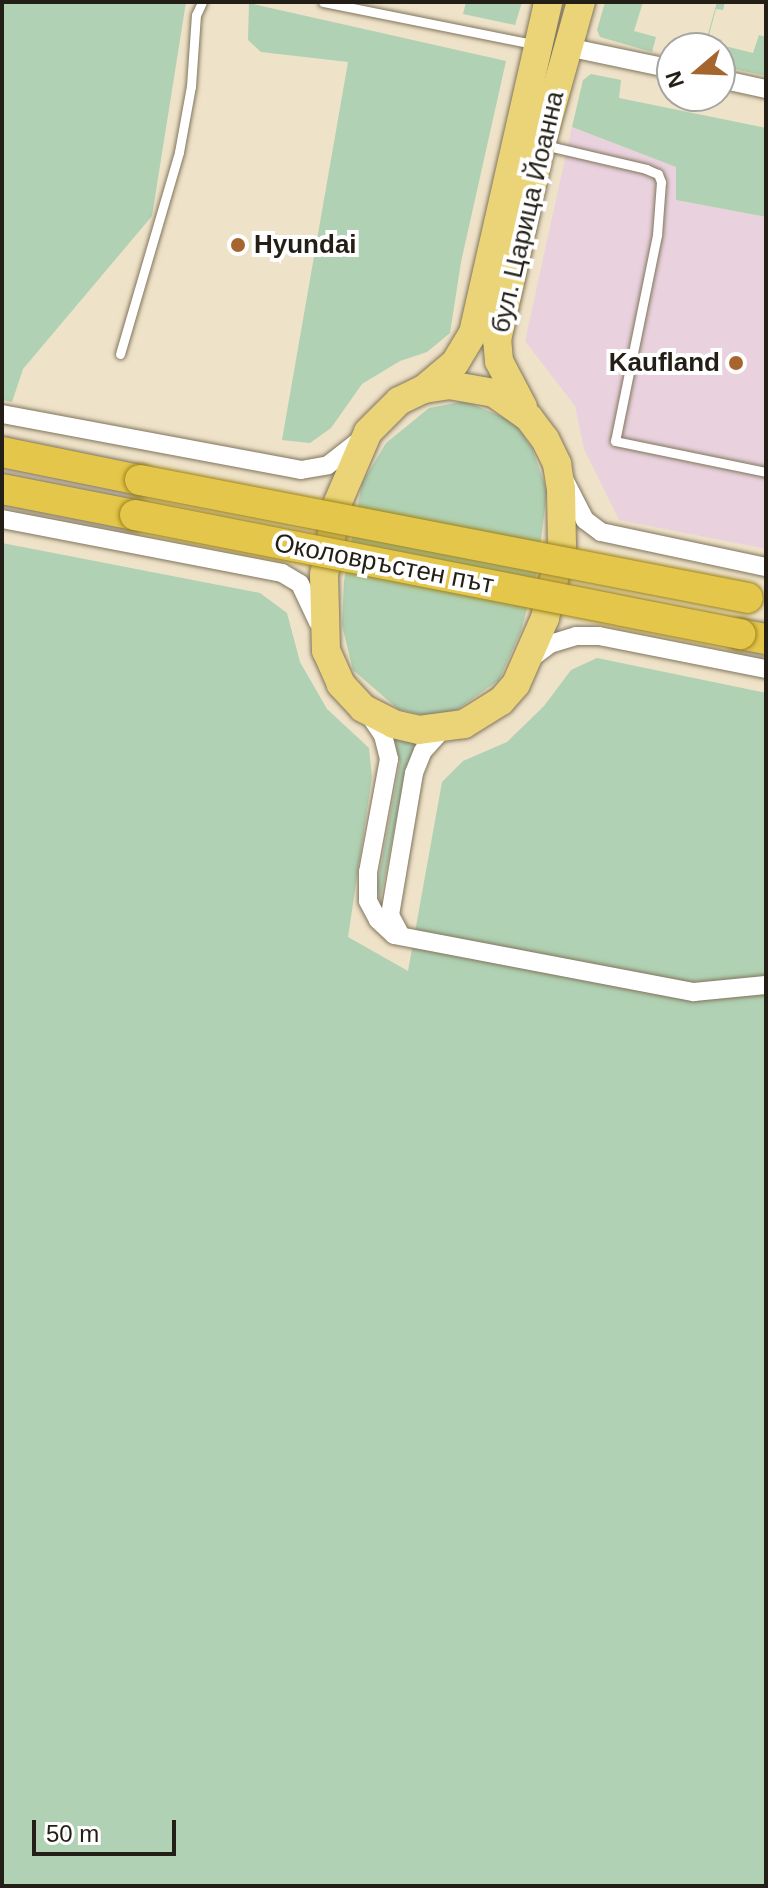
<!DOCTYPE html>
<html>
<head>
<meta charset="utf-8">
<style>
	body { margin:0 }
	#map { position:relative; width:768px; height:1888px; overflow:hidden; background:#eee2c8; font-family:Helvetica,sans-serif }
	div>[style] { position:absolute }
	.commercial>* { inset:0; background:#e9d2de }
	.green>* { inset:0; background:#b0d1b3 }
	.roads { filter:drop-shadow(0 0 2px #80755d) drop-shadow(0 0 2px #80755d) }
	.service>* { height:9px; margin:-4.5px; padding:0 4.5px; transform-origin:4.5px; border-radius:4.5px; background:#fff }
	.minor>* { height:18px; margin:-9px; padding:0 9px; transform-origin:9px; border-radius:9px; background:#fff }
	.primary>* { height:28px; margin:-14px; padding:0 14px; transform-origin:14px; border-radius:14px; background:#ead477 }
	.trunk>* { height:30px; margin:-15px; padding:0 15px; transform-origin:15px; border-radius:15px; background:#e3c64a }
	.bridges { filter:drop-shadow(0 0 2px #9c821a) drop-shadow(0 0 2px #9c821a) }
	.trunk-bridge>* { height:30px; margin:-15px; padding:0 15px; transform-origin:15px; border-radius:15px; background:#e3c64a }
	.dots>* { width:22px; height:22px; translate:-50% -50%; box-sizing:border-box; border:4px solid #fff; border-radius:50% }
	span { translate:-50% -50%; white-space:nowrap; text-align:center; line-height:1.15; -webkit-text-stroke:8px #fff; paint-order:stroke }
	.street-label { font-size:26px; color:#241f16 }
	.poi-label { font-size:26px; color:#241f16; font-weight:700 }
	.left { translate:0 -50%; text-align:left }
	.right { translate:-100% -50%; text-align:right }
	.frame { position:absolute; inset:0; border:4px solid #241f16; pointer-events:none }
	.north { position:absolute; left:656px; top:32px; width:80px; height:80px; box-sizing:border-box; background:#fff; border:2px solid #a7a5a2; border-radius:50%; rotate:251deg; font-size:22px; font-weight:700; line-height:32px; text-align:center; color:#241f16 }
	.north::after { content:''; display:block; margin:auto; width:28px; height:36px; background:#a6652f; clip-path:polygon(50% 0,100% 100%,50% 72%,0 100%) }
	.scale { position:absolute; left:32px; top:1820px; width:144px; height:36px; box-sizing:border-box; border:4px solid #241f16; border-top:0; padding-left:10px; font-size:24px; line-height:28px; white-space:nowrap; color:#241f16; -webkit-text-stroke:6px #fff; paint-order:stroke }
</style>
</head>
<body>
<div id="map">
	<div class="commercial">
		<div style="clip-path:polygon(572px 127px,676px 167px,676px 200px,766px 217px,766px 549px,619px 520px,584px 449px,575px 406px,525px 341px)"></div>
	</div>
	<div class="green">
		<div style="clip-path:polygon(2px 2px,186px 2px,152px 216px,23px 369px,12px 402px,2px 400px)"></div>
		<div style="clip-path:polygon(466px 2px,522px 2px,515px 25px,463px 14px)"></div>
		<div style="clip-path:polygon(605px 2px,643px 2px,634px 31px,656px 37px,652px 52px,600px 37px,597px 30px)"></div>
		<div style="clip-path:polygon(717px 2px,725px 2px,723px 10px,716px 9px,709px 35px,722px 40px,721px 45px,753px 53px,759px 35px,766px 37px,766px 76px,720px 66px,720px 48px,704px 48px)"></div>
		<div style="clip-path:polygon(249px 3px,506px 61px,461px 262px,450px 333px,427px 352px,400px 361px,362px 384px,331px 428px,310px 443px,282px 440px,348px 62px,261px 52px,248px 40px)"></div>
		<div style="clip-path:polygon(591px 74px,621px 80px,619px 98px,766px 128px,766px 217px,676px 200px,676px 167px,572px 127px,583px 80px)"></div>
		<div style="clip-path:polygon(465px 401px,514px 422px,532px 448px,547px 491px,537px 572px,521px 631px,499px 680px,452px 713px,422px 715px,398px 709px,353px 670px,342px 625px,344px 581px,362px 483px,386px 443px,429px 408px)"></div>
		<div style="clip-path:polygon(2px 543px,260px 593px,287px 613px,300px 662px,327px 709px,369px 748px,372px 777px,348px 937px,408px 971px,442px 782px,463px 761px,507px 742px,544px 706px,571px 670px,597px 658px,766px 693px,766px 1886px,2px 1886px)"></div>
		<div style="clip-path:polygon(392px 731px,425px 738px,406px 771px,380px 901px,377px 887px,400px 762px)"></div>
	</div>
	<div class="roads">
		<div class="service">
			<div style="left:323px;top:2px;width:214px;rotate:11.3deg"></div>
			<div style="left:544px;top:145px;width:105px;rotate:13.2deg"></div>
			<div style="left:646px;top:169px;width:13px;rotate:23deg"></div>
			<div style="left:658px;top:174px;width:9px;rotate:69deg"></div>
			<div style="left:661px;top:182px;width:53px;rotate:94.3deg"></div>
			<div style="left:657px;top:235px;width:210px;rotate:101.5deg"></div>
			<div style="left:615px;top:441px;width:154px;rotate:11.6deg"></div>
			<div style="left:120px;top:354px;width:210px;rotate:-73.7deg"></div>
			<div style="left:179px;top:152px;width:67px;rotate:-79.7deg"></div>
			<div style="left:191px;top:86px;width:71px;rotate:-86deg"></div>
			<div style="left:196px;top:15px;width:14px;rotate:-65deg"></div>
		</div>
		<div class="minor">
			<div style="left:567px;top:47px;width:107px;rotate:11.8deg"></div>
			<div style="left:720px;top:79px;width:47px;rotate:12.3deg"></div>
			<div style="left:2px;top:414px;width:304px;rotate:10.6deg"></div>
			<div style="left:301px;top:470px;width:27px;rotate:-10deg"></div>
			<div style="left:328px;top:465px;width:41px;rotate:-38deg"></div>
			<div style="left:565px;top:481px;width:44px;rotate:62.9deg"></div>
			<div style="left:585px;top:520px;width:20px;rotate:37deg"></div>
			<div style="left:601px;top:532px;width:169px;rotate:12deg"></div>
			<div style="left:2px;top:519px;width:285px;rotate:10.9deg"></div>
			<div style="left:282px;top:573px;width:21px;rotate:31deg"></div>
			<div style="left:300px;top:584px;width:42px;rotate:64.7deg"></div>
			<div style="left:530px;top:659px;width:25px;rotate:-37deg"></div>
			<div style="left:550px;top:644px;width:27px;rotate:-17deg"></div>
			<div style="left:576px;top:636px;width:23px"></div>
			<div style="left:599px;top:636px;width:170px;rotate:11.2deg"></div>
			<div style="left:370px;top:716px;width:23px;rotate:56deg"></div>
			<div style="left:383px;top:735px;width:25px;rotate:76deg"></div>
			<div style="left:389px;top:759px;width:115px;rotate:100.5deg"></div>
			<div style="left:368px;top:872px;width:29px;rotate:90deg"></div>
			<div style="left:368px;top:901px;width:21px;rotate:62deg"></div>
			<div style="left:378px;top:920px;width:22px;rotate:43deg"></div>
			<div style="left:394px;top:935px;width:305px;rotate:10.8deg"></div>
			<div style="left:694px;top:992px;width:72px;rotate:-5.6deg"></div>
			<div style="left:400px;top:934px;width:21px;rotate:-118deg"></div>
			<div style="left:390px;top:915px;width:144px;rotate:-80.4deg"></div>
			<div style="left:414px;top:773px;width:24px;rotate:-68deg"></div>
			<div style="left:423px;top:751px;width:30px;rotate:-48deg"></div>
		</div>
		<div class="primary">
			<div style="left:449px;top:385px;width:46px;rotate:10.1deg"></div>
			<div style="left:494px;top:393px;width:43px;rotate:35.5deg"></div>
			<div style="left:529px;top:418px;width:26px;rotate:53deg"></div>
			<div style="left:545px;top:439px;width:28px;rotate:64deg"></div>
			<div style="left:557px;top:464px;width:25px;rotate:81deg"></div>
			<div style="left:561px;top:489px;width:56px;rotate:89deg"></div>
			<div style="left:562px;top:545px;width:75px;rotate:103.1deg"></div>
			<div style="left:545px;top:618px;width:72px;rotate:113.7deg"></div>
			<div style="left:516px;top:684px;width:23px;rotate:131deg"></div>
			<div style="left:501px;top:701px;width:44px;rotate:148.1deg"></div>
			<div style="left:464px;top:724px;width:45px;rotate:172.4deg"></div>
			<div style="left:419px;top:730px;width:26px;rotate:-167deg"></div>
			<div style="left:394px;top:724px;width:35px;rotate:-153deg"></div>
			<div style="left:363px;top:708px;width:33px;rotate:-133deg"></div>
			<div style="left:341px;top:684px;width:36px;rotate:-114deg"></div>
			<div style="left:326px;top:651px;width:76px;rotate:-91.5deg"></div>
			<div style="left:324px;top:575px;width:74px;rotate:-79.1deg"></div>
			<div style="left:338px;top:502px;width:76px;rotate:-66.8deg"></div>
			<div style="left:368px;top:432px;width:44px;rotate:-45deg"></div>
			<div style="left:399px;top:401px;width:28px;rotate:-26deg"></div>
			<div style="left:424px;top:389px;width:25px;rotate:-9deg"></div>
			<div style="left:424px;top:389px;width:40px;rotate:-40deg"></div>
			<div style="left:455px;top:363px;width:35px;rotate:-59deg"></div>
			<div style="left:473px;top:333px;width:339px;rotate:-77.2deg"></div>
			<div style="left:523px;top:407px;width:52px;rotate:-117.6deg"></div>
			<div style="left:499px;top:361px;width:21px;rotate:-95deg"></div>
			<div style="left:497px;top:340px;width:201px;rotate:-77.3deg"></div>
			<div style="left:541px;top:144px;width:148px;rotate:-74.3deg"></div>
		</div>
		<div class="trunk">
			<div style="left:2px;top:452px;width:141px;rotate:11.5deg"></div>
			<div style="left:2px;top:489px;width:136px;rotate:11.1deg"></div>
			<div style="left:740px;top:634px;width:26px;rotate:11deg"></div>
		</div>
	</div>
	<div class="bridges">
		<div class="trunk-bridge">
			<div style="left:140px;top:480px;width:619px;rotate:10.98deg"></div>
			<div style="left:135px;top:515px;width:617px;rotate:11.13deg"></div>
		</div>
	</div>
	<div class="dots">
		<div style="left:238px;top:245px;background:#a6652f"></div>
		<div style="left:736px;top:363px;background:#a6652f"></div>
	</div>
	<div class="street-label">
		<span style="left:528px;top:212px;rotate:-77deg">бул. Царица Йоанна</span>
		<span style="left:384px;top:564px;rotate:11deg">Околовръстен път</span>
	</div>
	<div class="poi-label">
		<span class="left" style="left:254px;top:245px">Hyundai</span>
		<span class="right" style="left:720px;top:363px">Kaufland</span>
	</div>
	<div class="frame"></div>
	<div class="north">N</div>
	<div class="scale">50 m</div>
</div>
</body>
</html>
